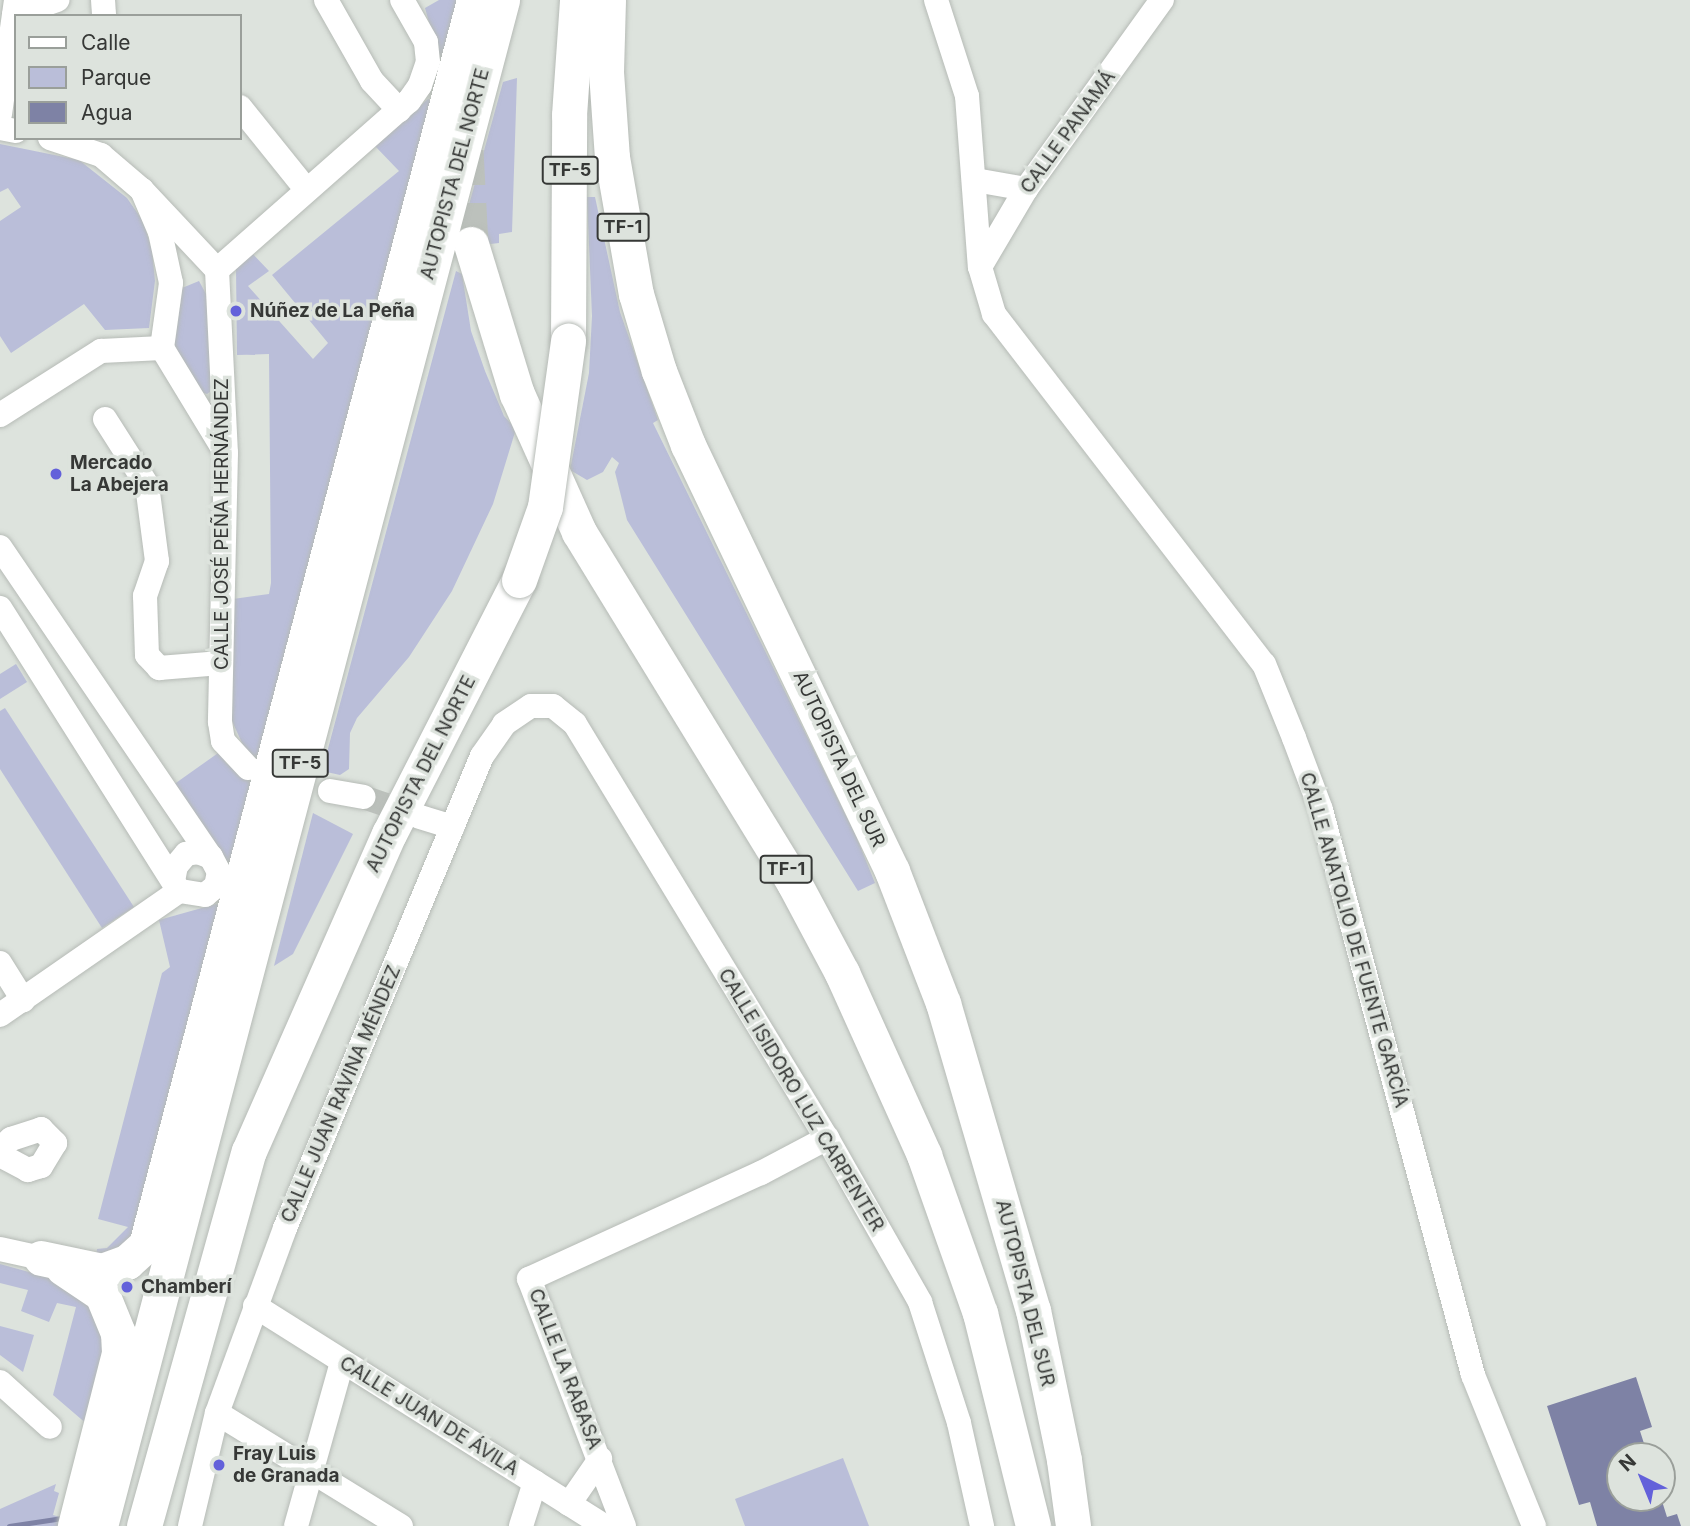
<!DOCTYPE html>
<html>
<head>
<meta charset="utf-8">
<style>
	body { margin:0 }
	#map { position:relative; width:1690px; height:1526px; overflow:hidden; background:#dde3dd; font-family:Inter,sans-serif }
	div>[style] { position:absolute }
	.green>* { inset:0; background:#babed9 }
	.water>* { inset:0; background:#7e82a5 }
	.stream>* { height:5px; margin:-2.5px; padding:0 2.5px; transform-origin:2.5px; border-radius:2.5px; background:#7e82a5 }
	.minor-tunnel>* { height:24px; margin-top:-12px; transform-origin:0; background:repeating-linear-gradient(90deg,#bcc1bc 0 24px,transparent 0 36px) }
	.highway-tunnel>* { height:35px; margin-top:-17.5px; transform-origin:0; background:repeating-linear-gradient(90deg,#bcc1bc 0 35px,transparent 0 53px) }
	.roads { filter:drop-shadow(0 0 2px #b6bbb6) drop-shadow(0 0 2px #b6bbb6) }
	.minor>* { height:24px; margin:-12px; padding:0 12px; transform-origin:12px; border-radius:12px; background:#fff }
	.highway>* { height:35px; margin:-17.5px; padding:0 17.5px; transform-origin:17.5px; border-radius:17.5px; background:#fff }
	.bridges { filter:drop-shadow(0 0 2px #b6bbb6) drop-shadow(0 0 2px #b6bbb6) }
	.highway-bridge>* { height:35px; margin:-17.5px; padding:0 17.5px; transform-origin:17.5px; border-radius:17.5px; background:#fff }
	.dots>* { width:19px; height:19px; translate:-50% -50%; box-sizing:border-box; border:4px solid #dde3dd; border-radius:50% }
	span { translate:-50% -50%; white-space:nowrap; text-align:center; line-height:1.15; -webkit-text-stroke:7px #dde3dd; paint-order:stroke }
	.shield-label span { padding:2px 5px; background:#dde3dd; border:2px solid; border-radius:5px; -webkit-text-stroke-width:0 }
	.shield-label { font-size:18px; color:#363836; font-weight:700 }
	.street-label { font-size:19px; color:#363836 }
	.poi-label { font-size:19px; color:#363836; font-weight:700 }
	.left { translate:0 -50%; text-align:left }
	.legend { position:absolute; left:14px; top:14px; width:228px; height:126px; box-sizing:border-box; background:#dde3dd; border:2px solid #9a9f9a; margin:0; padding:9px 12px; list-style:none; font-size:21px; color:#363836 }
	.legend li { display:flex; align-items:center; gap:14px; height:35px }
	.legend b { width:35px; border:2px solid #9a9f9a }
	.north { position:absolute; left:1606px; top:1442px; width:70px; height:70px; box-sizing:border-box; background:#dde3dd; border:2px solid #9a9f9a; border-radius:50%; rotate:317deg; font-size:19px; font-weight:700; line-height:28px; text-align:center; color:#363836 }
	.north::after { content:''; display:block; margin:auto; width:24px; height:32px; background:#6361da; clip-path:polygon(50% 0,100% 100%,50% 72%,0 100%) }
</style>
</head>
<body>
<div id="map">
	<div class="green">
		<div style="clip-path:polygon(439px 0,464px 0,443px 73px,425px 8px)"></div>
		<div style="clip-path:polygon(517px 78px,512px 232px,499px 234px,499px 243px,457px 248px,503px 82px)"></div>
		<div style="clip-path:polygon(428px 99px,432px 100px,258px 760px,247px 754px,232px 721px,233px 599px,269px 594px,271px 583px,269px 354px,237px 355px,236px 268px,250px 251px,269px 271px,248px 286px,313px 359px,328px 343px,272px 275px,399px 171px,375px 146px)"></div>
		<div style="clip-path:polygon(0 144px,79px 160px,127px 198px,143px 221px,152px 250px,155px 281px,149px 328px,105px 330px,84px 304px,11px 353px,0 336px,0 221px,21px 207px,8px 188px,0 192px)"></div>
		<div style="clip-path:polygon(587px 197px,595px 197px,620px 312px,658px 420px,653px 423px,856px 836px,875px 883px,858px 891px,627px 520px,615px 472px,619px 463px,612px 457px,603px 472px,587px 480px,570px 470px,589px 373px,592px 316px)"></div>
		<div style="clip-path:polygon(456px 271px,462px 274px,471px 331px,485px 371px,504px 416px,516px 429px,493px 504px,452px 591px,409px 657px,357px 718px,350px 733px,349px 769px,340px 775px,322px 771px)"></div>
		<div style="clip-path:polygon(199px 281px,212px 305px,214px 389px,207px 394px,198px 391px,173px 353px,182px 288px)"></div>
		<div style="clip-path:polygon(16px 664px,27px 682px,0 699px,0 674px)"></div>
		<div style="clip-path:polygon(5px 708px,134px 907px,102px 928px,0 769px,0 711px)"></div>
		<div style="clip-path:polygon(221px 751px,226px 763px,252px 780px,230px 869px,173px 785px)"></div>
		<div style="clip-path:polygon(313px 813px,353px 834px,293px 954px,274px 966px)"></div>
		<div style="clip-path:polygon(216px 904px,223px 906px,135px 1231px,123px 1247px,96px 1256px,97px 1249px,107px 1248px,128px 1227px,98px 1219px,162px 973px,170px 967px,159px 920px)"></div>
		<div style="clip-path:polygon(0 1264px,76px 1285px,110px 1336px,88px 1425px,53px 1395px,76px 1307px,57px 1303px,49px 1322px,21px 1311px,28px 1290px,0 1283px)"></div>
		<div style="clip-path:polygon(0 1326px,34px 1335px,23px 1372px,0 1355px)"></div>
		<div style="clip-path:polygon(843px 1458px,869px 1526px,745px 1526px,735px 1499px)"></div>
		<div style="clip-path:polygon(56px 1484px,54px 1491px,59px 1493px,53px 1515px,60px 1517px,59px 1526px,0 1526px,0 1509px)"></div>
	</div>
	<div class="water">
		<div style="clip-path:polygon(1636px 1377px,1652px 1427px,1640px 1431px,1648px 1456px,1620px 1456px,1620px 1498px,1661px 1498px,1667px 1517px,1677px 1514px,1681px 1526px,1597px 1526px,1590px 1502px,1579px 1505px,1547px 1406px)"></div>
	</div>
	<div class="stream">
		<div style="left:9px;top:1526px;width:54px;rotate:-8.6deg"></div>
	</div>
	<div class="minor-tunnel">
		<div style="left:363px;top:797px;width:56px;rotate:18.8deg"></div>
	</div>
	<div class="highway-tunnel">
		<div style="left:466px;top:150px;width:94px;rotate:87deg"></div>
	</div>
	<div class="roads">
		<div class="minor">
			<div style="left:103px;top:0;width:16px;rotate:86deg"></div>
			<div style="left:326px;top:0;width:93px;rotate:60.4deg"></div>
			<div style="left:372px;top:81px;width:40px;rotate:47deg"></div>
			<div style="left:936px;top:0;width:101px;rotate:72.1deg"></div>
			<div style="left:967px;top:96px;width:171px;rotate:85.7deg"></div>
			<div style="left:980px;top:267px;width:49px;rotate:73.4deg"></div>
			<div style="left:994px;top:314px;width:442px;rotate:52.4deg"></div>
			<div style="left:1264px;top:664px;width:80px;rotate:67.9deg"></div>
			<div style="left:1294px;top:738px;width:77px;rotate:69.4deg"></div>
			<div style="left:1321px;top:810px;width:585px;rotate:74.94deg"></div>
			<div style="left:1473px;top:1375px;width:163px;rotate:68deg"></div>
			<div style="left:14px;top:15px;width:46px;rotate:-19.2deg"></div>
			<div style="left:240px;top:107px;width:105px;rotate:51.2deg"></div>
			<div style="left:0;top:114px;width:115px;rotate:-82deg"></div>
			<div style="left:0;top:128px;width:16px;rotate:11deg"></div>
			<div style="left:50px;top:138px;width:54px;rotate:18.4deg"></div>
			<div style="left:101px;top:155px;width:54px;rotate:40.5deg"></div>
			<div style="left:142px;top:190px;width:110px;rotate:46.8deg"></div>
			<div style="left:975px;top:180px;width:52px;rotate:10deg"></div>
			<div style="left:142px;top:190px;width:46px;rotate:66.8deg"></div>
			<div style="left:160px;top:232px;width:52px;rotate:77.8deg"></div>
			<div style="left:171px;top:283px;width:66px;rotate:97.9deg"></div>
			<div style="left:162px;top:348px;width:119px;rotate:58.7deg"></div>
			<div style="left:980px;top:267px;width:91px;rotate:-59.5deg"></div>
			<div style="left:1026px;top:189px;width:233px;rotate:-54.3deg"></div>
			<div style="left:217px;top:270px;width:183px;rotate:87.2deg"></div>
			<div style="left:226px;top:453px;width:269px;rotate:91.3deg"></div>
			<div style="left:220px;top:722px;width:19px;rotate:81deg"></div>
			<div style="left:223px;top:741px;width:37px;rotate:47deg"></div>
			<div style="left:217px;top:270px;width:256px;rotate:-41.4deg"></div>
			<div style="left:409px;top:101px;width:19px;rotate:-55deg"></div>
			<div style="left:420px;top:85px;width:24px;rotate:-71deg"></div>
			<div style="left:428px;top:62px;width:20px;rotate:-96deg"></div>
			<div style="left:426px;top:42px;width:48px;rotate:-119.7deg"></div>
			<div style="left:0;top:415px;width:120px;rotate:-32.4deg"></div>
			<div style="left:101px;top:351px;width:61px;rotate:-2.8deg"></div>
			<div style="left:105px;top:419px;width:78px;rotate:57.5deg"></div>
			<div style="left:147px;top:485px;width:77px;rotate:82.5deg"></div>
			<div style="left:157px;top:561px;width:37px;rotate:109deg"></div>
			<div style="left:145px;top:596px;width:59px;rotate:88.1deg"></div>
			<div style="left:147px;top:655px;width:18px;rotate:47deg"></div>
			<div style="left:159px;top:668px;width:62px;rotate:-4.6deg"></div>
			<div style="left:0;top:547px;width:375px;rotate:55.8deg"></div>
			<div style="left:211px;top:857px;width:17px;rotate:62deg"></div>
			<div style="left:219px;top:872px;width:14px;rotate:102deg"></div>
			<div style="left:216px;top:886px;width:14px;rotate:141deg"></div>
			<div style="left:205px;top:895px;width:26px;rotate:-171deg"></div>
			<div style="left:179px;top:891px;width:335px;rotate:-122.3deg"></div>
			<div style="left:330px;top:791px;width:34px;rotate:10deg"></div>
			<div style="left:420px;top:817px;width:34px;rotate:17deg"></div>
			<div style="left:174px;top:876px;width:10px;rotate:-79deg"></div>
			<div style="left:176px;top:866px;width:16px;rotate:-50deg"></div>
			<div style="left:186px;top:854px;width:12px;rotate:-9deg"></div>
			<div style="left:198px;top:852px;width:14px;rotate:21deg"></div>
			<div style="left:0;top:963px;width:44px;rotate:58.1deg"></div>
			<div style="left:0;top:1015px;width:218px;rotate:-34.7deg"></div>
			<div style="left:41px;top:1129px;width:20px;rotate:45deg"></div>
			<div style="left:55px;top:1143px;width:27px;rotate:121deg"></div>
			<div style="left:41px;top:1166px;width:14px;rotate:163deg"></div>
			<div style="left:28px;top:1170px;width:30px;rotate:-152deg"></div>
			<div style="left:2px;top:1156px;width:10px;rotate:-84deg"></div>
			<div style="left:3px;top:1146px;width:11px;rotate:-41deg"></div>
			<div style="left:11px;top:1139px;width:32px;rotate:-18deg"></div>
			<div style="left:0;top:1249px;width:42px;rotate:12.4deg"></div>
			<div style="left:255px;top:1306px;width:413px;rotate:32.2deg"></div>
			<div style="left:0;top:1382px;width:67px;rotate:42deg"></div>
			<div style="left:217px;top:1413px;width:216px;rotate:31.6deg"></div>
			<div style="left:569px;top:1504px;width:55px;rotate:-55.4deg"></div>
			<div style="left:190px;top:1526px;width:116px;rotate:-76.6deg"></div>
			<div style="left:217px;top:1413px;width:197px;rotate:-69.8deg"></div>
			<div style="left:285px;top:1228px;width:511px;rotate:-67.35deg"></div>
			<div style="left:482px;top:756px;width:39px;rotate:-55deg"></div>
			<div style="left:504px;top:724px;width:32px;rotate:-34deg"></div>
			<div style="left:531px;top:706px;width:22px"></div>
			<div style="left:553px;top:706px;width:28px;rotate:39deg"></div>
			<div style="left:575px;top:724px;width:485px;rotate:58.7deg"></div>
			<div style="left:827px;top:1138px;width:189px;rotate:60.4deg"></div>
			<div style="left:920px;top:1302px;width:127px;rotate:72.1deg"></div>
			<div style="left:959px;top:1423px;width:106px;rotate:77.4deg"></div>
			<div style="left:296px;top:1526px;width:170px;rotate:-74.3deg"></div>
			<div style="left:521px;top:1526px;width:46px;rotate:-72.3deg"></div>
			<div style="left:624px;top:1526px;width:265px;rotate:-111deg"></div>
			<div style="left:529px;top:1279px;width:255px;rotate:-24.6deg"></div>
			<div style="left:761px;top:1173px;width:75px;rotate:-27.9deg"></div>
		</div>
		<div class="highway">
			<div style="left:608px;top:0;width:72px;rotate:91.6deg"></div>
			<div style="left:606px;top:72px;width:85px;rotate:86deg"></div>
			<div style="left:612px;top:157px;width:139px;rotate:80.1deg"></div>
			<div style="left:636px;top:294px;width:80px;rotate:73.4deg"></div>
			<div style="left:659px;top:371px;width:79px;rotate:68.6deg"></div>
			<div style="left:688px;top:445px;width:472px;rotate:64.4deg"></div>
			<div style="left:892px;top:871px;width:142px;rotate:68.9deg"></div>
			<div style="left:943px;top:1003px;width:320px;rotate:73.7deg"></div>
			<div style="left:1033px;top:1310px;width:153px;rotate:78.3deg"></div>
			<div style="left:1064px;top:1460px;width:67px;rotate:82.2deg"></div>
			<div style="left:471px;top:244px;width:157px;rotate:73deg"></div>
			<div style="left:517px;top:394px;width:151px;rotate:65.8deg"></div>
			<div style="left:579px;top:532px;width:412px;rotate:58.5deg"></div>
			<div style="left:794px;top:883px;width:102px;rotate:61.9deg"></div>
			<div style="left:842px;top:973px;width:200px;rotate:65.7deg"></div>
			<div style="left:924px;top:1155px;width:168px;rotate:70.5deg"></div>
			<div style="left:980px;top:1313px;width:219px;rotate:76deg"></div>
			<div style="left:568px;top:341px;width:226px;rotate:-89.7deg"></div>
			<div style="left:569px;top:115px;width:115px;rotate:-86deg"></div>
			<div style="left:41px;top:1258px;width:62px;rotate:12deg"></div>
			<div style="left:102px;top:1271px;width:27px;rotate:-20deg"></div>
			<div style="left:127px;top:1262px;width:25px;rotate:-42deg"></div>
			<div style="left:146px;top:1245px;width:1287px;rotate:-75.24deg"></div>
			<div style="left:63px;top:1268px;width:47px;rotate:33.7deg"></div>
			<div style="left:102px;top:1294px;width:42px;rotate:67.7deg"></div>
			<div style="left:118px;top:1333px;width:20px;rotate:87deg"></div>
			<div style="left:119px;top:1353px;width:179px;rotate:104.3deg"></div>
			<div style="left:100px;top:1526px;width:1578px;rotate:-75.24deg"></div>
			<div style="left:144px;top:1526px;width:389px;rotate:-74.4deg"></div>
			<div style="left:249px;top:1151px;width:347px;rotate:-66.2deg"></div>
			<div style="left:389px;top:834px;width:285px;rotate:-62.9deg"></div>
		</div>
	</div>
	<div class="bridges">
		<div class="highway-bridge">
			<div style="left:519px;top:580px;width:77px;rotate:-70.4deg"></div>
			<div style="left:545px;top:507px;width:168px;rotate:-82.1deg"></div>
		</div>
	</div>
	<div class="dots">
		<div style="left:236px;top:311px;background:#6361da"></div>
		<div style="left:56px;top:474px;background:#6361da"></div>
		<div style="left:127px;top:1287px;background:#6361da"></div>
		<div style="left:219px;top:1465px;background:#6361da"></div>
	</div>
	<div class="shield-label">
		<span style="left:570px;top:170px">TF-5</span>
		<span style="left:623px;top:227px">TF-1</span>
		<span style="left:300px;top:763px">TF-5</span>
		<span style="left:786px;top:869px">TF-1</span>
	</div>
	<div class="street-label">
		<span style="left:1068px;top:132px;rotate:-54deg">CALLE PANAMÁ</span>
		<span style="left:455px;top:174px;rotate:-75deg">AUTOPISTA DEL NORTE</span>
		<span style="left:222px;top:524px;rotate:-90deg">CALLE JOSÉ PEÑA HERNÁNDEZ</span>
		<span style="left:839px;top:759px;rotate:65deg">AUTOPISTA DEL SUR</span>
		<span style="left:421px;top:774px;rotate:-63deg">AUTOPISTA DEL NORTE</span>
		<span style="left:1354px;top:940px;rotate:74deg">CALLE ANATOLIO DE FUENTE GARCÍA</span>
		<span style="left:341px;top:1094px;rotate:-67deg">CALLE JUAN RAVINA MÉNDEZ</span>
		<span style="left:801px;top:1100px;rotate:59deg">CALLE ISIDORO LUZ CARPENTER</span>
		<span style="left:1025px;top:1293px;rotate:76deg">AUTOPISTA DEL SUR</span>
		<span style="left:565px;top:1369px;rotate:69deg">CALLE LA RABASA</span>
		<span style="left:429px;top:1416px;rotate:32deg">CALLE JUAN DE ÁVILA</span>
	</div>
	<div class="poi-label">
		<span class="left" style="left:250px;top:311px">Núñez de La Peña</span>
		<span class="left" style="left:70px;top:474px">Mercado<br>La Abejera</span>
		<span class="left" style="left:141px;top:1287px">Chamberí</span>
		<span class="left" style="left:233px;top:1465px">Fray Luis<br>de Granada</span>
	</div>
	<ul class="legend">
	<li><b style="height:9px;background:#fff"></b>Calle</li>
	<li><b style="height:19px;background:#babed9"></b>Parque</li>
	<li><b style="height:19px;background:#7e82a5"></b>Agua</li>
	</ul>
	<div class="north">N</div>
</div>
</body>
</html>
